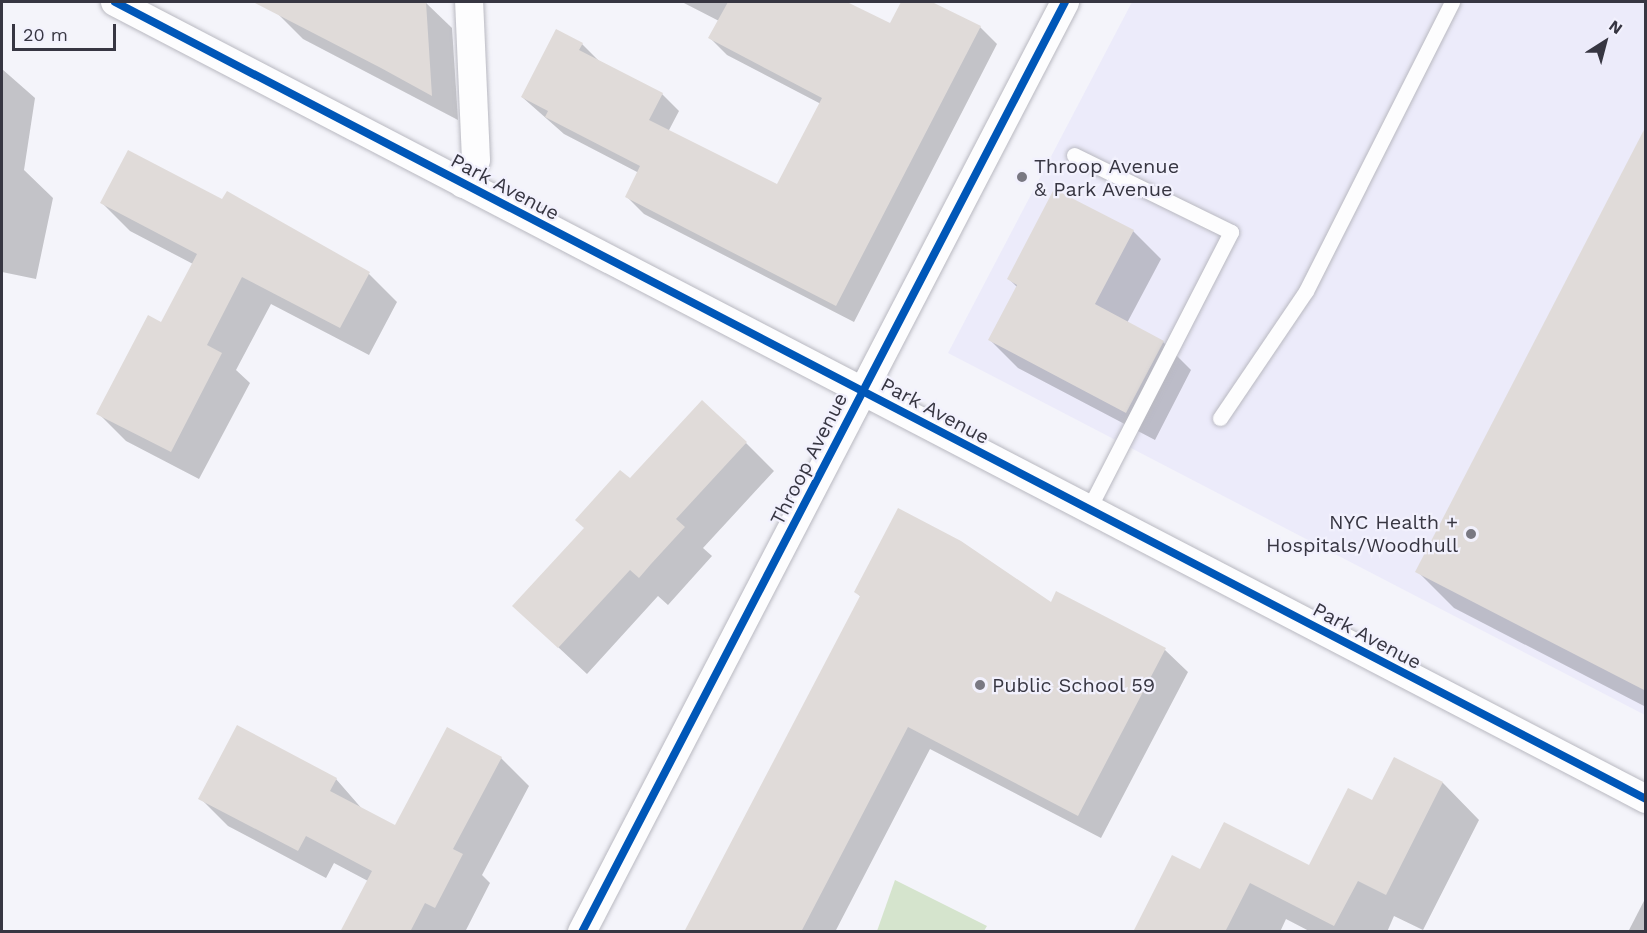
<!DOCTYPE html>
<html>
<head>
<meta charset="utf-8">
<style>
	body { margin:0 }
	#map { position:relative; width:1647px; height:933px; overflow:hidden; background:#f4f4fa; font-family:"Work Sans",sans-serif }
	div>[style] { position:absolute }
	.built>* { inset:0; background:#ecebfa }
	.green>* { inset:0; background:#d5e4cd }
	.shadow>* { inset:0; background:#0003 }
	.building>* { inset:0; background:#e0dbd9 }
	.roads { filter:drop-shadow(0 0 2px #b9b9c1) drop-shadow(0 0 2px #b9b9c1) }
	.service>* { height:15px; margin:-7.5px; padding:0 7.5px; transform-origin:7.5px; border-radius:7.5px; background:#fdfdfe }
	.minor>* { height:28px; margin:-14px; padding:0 14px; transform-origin:14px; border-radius:14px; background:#fdfdfe }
	.cycleway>* { height:8px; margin:-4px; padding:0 4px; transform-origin:4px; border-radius:4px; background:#0057b8 }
	.dots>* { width:16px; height:16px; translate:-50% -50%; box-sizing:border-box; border:3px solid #f2f1fd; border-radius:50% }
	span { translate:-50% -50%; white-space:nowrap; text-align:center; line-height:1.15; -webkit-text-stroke:4.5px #f2f1fd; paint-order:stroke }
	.poi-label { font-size:20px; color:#373642 }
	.left { translate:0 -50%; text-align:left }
	.right { translate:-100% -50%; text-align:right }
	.street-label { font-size:20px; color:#373642 }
	.frame { position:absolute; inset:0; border:3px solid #373642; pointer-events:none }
	.north { position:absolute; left:1575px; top:12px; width:60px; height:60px; -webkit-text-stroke:4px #f2f1fd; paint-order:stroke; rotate:36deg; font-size:16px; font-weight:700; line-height:24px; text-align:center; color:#373642 }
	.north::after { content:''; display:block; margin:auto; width:21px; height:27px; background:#373642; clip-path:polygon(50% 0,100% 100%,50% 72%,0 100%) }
	.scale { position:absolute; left:12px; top:24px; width:104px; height:27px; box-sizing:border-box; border:3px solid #373642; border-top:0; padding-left:8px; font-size:18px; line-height:21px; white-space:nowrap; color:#373642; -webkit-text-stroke:4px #f2f1fd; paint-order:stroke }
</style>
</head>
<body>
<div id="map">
	<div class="built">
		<div style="clip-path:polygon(1132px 2px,1645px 2px,1645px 715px,948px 353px)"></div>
	</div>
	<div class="green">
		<div style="clip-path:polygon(895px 880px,987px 926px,984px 931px,877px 931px)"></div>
	</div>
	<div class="shadow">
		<div style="clip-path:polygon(283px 2px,425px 2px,452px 28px,458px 120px,303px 39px,277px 13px)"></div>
		<div style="clip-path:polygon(682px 2px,844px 2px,891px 25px,903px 2px,929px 2px,980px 27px,997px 44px,854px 322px,644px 214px,627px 197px,639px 173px,564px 134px,522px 97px,582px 44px,599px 61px,662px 94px,679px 111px,668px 132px,777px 186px,821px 104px,727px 55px,710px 38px,719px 21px)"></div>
		<div style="clip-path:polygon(2px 69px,35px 98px,24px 170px,53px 198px,36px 279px,2px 272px)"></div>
		<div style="clip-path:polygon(1646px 130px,1646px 707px,1454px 608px,1417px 571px)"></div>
		<div style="clip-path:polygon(102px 203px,369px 274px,397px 302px,369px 355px,271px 304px,236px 370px,250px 383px,199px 479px,126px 441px,98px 413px,162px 324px,193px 264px,130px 231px)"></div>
		<div style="clip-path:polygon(1133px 231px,1161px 259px,1127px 323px,1163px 342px,1191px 370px,1155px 440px,1018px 368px,990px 340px,1018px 288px,1009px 279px)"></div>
		<div style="clip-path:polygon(746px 443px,774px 471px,703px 548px,712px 556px,668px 605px,658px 596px,587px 674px,514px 606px,630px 481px)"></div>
		<div style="clip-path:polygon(856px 592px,1051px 604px,1057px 593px,1165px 650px,1188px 672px,1101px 838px,930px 749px,835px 932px,686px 932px,861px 597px)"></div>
		<div style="clip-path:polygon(501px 758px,529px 786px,482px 875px,490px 883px,465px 932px,342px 932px,368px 881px,334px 863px,326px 878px,228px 826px,200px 798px,336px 779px,363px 810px,396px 827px)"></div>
		<div style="clip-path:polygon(1394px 759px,1443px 783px,1479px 820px,1423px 930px,1394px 916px,1387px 932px,1311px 932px,1286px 919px,1280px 932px,1135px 932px,1201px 871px,1310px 867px,1373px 802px)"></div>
		<div style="clip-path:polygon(1646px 897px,1646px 932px,1628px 932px)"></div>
	</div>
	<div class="building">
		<div style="clip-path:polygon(253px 2px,426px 2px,432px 96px,381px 68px)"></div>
		<div style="clip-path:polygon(728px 2px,847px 2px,890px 23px,901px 2px,932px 2px,981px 26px,836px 306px,625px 197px,640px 166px,545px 117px,548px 111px,521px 97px,556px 29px,583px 43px,579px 50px,663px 93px,649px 120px,777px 184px,822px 98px,708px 38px)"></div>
		<div style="clip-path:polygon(1646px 126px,1646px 691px,1415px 572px)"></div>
		<div style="clip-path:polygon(128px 150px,222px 199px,227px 191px,370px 272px,340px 328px,242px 277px,207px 345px,222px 353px,171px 452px,96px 414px,148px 315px,161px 322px,197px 254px,100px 203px)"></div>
		<div style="clip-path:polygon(1054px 189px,1134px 230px,1095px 304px,1164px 341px,1126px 413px,988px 340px,1017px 285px,1007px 279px)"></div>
		<div style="clip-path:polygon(702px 400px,747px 442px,676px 519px,685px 527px,651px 564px,639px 578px,630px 570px,558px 648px,512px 606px,584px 528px,575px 520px,620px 470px,630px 478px)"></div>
		<div style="clip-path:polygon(898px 508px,961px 541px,1051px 602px,1056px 591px,1166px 648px,1078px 816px,908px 727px,801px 932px,684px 932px,860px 596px,854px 592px)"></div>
		<div style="clip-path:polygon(237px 725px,337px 778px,330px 791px,395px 825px,447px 727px,502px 757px,453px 849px,463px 854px,435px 908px,425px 903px,410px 932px,340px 932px,372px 871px,306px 836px,298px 851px,198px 799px)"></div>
		<div style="clip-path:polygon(1394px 757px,1443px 782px,1386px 895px,1358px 881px,1334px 926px,1250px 883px,1225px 932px,1133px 932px,1172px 855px,1200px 869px,1224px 822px,1309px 865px,1348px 788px,1372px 800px)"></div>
	</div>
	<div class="roads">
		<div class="service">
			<div style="left:1074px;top:155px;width:175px;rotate:26.1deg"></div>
			<div style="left:1231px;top:232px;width:313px;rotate:117.2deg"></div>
			<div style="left:1220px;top:418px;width:153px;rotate:-55.9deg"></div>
			<div style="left:1306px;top:291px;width:324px;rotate:-63.2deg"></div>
		</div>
		<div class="minor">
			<div style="left:115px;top:2px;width:1726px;rotate:27.5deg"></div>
			<div style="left:463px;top:184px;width:27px;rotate:-62deg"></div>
			<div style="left:476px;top:160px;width:158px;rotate:-92.5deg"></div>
			<div style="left:582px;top:932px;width:1048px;rotate:-62.55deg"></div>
		</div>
	</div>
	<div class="cycleway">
		<div style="left:115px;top:2px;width:1726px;rotate:27.5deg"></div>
		<div style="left:582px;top:932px;width:1048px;rotate:-62.55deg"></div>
	</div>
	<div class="dots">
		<div style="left:1022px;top:177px;background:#797882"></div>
		<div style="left:1471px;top:534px;background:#797882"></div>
		<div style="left:980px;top:685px;background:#797882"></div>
	</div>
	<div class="poi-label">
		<span class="left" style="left:1034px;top:178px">Throop Avenue<br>&amp; Park Avenue</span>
		<span class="right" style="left:1458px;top:534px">NYC Health +<br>Hospitals/Woodhull</span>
		<span class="left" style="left:992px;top:685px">Public School 59</span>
	</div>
	<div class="street-label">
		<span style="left:505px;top:187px;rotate:28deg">Park Avenue</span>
		<span style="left:935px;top:411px;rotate:28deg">Park Avenue</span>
		<span style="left:809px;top:459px;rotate:-63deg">Throop Avenue</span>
		<span style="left:1367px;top:636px;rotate:28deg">Park Avenue</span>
	</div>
	<div class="frame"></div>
	<div class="north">N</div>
	<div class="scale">20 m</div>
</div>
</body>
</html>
